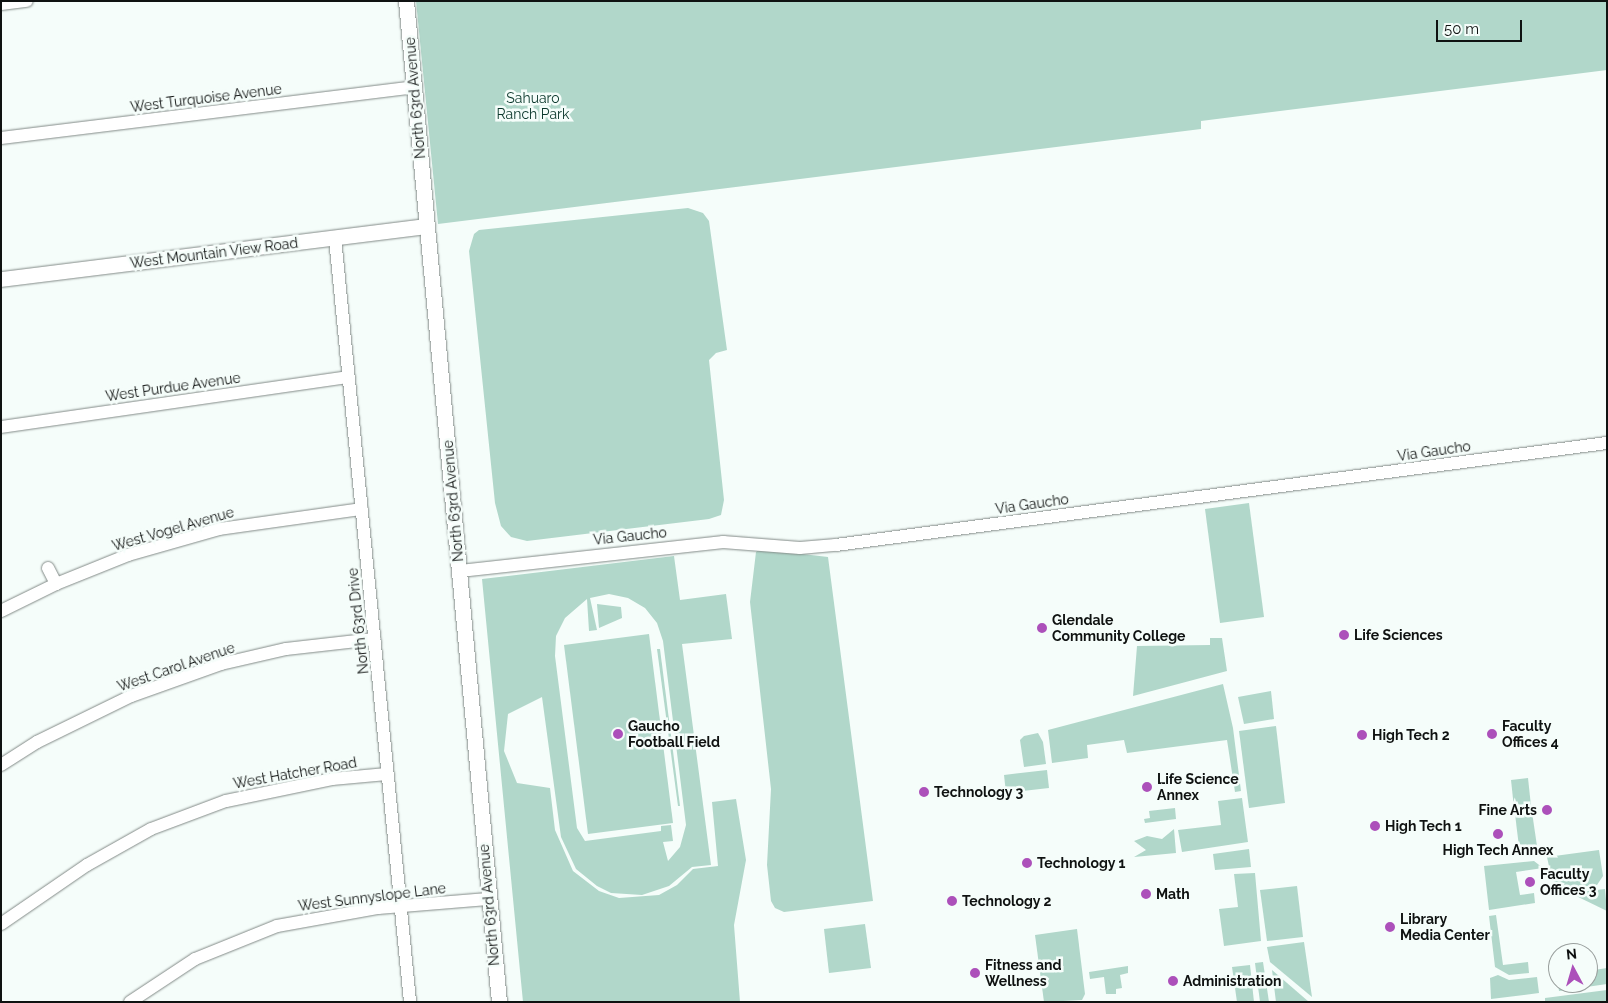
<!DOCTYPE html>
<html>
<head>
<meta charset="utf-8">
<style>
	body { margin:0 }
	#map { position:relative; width:1608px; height:1003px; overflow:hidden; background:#f5fdfa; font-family:Raleway,sans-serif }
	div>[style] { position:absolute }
	.green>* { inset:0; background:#b1d7ca }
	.roads { filter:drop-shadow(0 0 1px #828a87) drop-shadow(0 0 1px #828a87) }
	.minor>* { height:12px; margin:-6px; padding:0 6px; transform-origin:6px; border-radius:6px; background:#fff }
	.tertiary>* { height:15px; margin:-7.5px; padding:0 7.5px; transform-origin:7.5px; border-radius:7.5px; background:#fff }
	.dots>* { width:14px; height:14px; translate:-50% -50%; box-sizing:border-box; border:2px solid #f5fdfa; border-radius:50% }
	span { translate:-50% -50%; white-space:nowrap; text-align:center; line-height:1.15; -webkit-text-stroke:5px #f5fdfa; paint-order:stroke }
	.street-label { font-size:14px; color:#0f1211 }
	.park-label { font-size:14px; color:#0b382c }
	.poi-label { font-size:14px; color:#0f1211; font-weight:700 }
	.left { translate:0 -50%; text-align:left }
	.right { translate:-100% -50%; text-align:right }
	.frame { position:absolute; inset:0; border:2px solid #0f1211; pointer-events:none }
	.north { position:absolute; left:1548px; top:943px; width:50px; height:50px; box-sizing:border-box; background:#f5fdfa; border:1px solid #999f9d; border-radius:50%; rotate:354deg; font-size:14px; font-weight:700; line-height:20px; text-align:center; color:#0f1211 }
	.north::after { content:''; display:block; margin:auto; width:18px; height:22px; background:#ac50ba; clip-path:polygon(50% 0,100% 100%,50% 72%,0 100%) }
	.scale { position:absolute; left:1436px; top:20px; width:86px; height:22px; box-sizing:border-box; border:2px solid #0f1211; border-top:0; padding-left:6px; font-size:15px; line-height:18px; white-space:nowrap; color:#0f1211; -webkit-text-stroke:4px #f5fdfa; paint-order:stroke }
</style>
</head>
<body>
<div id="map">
	<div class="green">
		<div style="clip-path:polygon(416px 1px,1607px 1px,1607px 70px,1201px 121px,1201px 129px,438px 224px)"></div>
		<div style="clip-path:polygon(688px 208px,703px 213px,709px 221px,727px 350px,716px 353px,709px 360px,724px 500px,721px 515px,709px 519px,527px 541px,511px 537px,501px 526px,495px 503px,469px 251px,474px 234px,479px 230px)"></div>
		<div style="clip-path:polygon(1249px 503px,1264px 617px,1220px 623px,1205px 509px)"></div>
		<div style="clip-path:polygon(760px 549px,828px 557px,873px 901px,784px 912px,775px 908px,771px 901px,767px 865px,771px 789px,750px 602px,756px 552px)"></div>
		<div style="clip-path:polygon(evenodd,674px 556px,680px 600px,726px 594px,732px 639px,682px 644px,711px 865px,692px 867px,669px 886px,642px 895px,611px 893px,597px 886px,576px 869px,561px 837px,542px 697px,508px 714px,504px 751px,517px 783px,550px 788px,555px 830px,573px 871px,599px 891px,619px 898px,659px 895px,677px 885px,693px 869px,718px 866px,712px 802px,736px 799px,746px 860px,734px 925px,740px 1002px,523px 1002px,482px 579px,674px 556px,609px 594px,628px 598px,645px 608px,657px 623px,663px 641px,686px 825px,680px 847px,668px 861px,663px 842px,673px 841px,671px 825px,661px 826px,661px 831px,585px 841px,577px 828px,555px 656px,556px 636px,565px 618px,587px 599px,589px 631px,597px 630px,590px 598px,609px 594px)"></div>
		<div style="clip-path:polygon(597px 604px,621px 607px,622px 618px,599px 628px)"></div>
		<div style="clip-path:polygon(649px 634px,673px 823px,588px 834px,564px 645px)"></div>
		<div style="clip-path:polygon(1210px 638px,1222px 638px,1227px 671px,1133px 696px,1137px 646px,1210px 645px)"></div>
		<div style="clip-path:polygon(657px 649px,660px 649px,680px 806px,678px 806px)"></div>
		<div style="clip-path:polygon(1223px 684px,1233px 728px,1241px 791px,1235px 792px,1227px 740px,1127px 753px,1124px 740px,1087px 745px,1088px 758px,1052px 763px,1048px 730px)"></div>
		<div style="clip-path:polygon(1271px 691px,1274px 719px,1244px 724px,1238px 697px)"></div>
		<div style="clip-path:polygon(1276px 726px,1285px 803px,1249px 808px,1239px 731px)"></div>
		<div style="clip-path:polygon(1038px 733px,1043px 742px,1046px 764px,1024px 767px,1020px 740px,1024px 736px)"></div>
		<div style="clip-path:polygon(1047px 770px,1049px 788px,1006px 793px,1004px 775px)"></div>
		<div style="clip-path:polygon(1528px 778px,1531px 806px,1514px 808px,1511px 780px)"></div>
		<div style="clip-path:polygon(1242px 798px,1248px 842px,1182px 852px,1178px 830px,1221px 825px,1218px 801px)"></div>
		<div style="clip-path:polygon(1175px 808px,1176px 819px,1145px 823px,1144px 819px,1150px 818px,1149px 811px)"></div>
		<div style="clip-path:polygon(1532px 812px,1538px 853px,1520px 855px,1515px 814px)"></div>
		<div style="clip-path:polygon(1174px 829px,1176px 853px,1134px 857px,1146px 850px,1134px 841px,1147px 836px,1162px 839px)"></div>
		<div style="clip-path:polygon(1249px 849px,1251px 867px,1215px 870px,1213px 854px)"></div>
		<div style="clip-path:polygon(1599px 850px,1603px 876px,1597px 885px,1564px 889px,1552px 880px,1547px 857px)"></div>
		<div style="clip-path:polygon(1534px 861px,1543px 868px,1516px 872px,1520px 895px,1534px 893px,1535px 903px,1489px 910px,1484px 866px)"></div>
		<div style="clip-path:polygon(1255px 873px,1261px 941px,1224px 946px,1219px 909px,1238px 907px,1234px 874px)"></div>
		<div style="clip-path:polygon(1297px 886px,1303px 937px,1267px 941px,1260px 890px)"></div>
		<div style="clip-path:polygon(1605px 889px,1607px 911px,1570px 893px)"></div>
		<div style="clip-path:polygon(1496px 915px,1503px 965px,1528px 962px,1529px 973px,1509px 975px,1495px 967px,1489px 916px)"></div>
		<div style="clip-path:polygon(865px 924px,871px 968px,829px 973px,824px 929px)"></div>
		<div style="clip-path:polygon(1077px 929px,1085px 994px,1082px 1000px,1044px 1002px,1035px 935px)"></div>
		<div style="clip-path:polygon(1304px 942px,1312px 997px,1270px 962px,1267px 947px)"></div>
		<div style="clip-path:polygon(1263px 962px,1269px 1002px,1260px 1002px,1255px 963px)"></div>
		<div style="clip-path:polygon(1250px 965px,1254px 1002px,1237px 1002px,1232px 967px)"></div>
		<div style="clip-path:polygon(1128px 966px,1128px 973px,1120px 975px,1122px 988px,1116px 989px,1116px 994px,1106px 994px,1104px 977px,1090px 979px,1089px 972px)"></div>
		<div style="clip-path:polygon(1607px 968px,1607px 984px,1559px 991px,1557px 976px,1558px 983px,1588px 983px,1588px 971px)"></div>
		<div style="clip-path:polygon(1272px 970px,1309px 1002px,1276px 1002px)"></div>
		<div style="clip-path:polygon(1498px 975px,1509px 980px,1537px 977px,1539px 993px,1491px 999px,1490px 978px)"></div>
		<div style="clip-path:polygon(1607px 990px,1607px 1002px,1545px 1002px,1545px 998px)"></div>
	</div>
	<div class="roads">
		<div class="minor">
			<div style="left:1px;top:4px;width:26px;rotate:-7deg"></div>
			<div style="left:1px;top:138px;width:416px;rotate:-7deg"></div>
			<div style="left:335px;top:238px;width:768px;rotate:84.39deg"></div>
			<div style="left:1px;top:427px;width:351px;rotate:-8.2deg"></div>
			<div style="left:48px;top:568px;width:18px;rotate:63deg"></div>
			<div style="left:460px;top:571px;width:265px;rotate:-6.3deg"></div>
			<div style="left:723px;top:542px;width:77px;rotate:4.5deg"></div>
			<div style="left:800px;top:548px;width:36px;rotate:-5deg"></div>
			<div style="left:836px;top:545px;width:778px;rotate:-7.54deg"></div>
			<div style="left:1px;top:611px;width:61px;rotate:-26.1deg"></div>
			<div style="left:56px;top:584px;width:78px;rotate:-21.9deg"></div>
			<div style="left:128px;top:555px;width:95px;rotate:-15.9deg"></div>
			<div style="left:219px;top:529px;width:144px;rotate:-8deg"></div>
			<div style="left:1px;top:765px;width:43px;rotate:-32.6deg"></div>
			<div style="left:37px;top:742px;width:105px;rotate:-26.1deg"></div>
			<div style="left:131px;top:696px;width:96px;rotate:-19.6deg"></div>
			<div style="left:221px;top:664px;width:67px;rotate:-13deg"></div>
			<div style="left:286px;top:649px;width:89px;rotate:-6.5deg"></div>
			<div style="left:1px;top:924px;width:104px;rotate:-34.5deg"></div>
			<div style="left:87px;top:865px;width:73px;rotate:-29.4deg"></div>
			<div style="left:151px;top:829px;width:80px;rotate:-20.5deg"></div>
			<div style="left:226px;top:801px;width:108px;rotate:-11.7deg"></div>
			<div style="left:332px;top:779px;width:55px;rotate:-5.2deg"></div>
			<div style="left:130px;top:1002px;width:78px;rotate:-33.5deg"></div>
			<div style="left:195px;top:959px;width:88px;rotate:-21.9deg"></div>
			<div style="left:277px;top:926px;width:103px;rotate:-10.1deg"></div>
			<div style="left:378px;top:908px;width:110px;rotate:-4.7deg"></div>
		</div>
		<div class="tertiary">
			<div style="left:406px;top:1px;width:1005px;rotate:84.69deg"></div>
			<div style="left:1px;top:279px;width:429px;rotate:-7.1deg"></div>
		</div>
	</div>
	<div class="dots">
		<div style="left:1042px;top:628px;background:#ac50ba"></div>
		<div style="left:1344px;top:635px;background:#ac50ba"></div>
		<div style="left:618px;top:734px;background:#ac50ba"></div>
		<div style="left:1492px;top:734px;background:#ac50ba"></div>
		<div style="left:1362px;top:735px;background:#ac50ba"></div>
		<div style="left:1147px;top:787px;background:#ac50ba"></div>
		<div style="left:924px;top:792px;background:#ac50ba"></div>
		<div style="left:1547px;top:810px;background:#ac50ba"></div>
		<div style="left:1375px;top:826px;background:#ac50ba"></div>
		<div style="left:1498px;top:834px;background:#ac50ba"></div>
		<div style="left:1027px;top:863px;background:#ac50ba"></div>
		<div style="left:1530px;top:882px;background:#ac50ba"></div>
		<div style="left:1146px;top:894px;background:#ac50ba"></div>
		<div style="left:952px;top:901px;background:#ac50ba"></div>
		<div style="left:1390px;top:927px;background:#ac50ba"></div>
		<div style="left:975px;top:973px;background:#ac50ba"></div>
		<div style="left:1173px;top:981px;background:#ac50ba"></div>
	</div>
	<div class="street-label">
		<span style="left:206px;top:98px;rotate:-7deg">West Turquoise Avenue</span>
		<span style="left:415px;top:98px;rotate:-95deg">North 63rd Avenue</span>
		<span style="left:214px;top:253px;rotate:-7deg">West Mountain View Road</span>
		<span style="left:173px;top:387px;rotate:-8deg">West Purdue Avenue</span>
		<span style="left:1434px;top:451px;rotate:-8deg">Via Gaucho</span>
		<span style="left:453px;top:501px;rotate:-95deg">North 63rd Avenue</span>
		<span style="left:1032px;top:504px;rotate:-8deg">Via Gaucho</span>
		<span style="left:173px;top:529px;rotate:-16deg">West Vogel Avenue</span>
		<span style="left:630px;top:536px;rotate:-6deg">Via Gaucho</span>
		<span style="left:358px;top:621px;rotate:-96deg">North 63rd Drive</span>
		<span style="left:176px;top:667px;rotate:-19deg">West Carol Avenue</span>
		<span style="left:295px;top:773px;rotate:-10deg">West Hatcher Road</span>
		<span style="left:372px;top:897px;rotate:-7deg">West Sunnyslope Lane</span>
		<span style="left:489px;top:905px;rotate:-95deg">North 63rd Avenue</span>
	</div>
	<div class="park-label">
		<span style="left:533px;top:106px">Sahuaro<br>Ranch Park</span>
	</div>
	<div class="poi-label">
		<span class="left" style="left:1052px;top:628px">Glendale<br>Community College</span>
		<span class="left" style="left:1354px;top:635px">Life Sciences</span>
		<span class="left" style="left:628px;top:734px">Gaucho<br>Football Field</span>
		<span class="left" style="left:1502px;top:734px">Faculty<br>Offices 4</span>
		<span class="left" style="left:1372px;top:735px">High Tech 2</span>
		<span class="left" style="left:1157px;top:787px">Life Science<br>Annex</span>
		<span class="left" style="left:934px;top:792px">Technology 3</span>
		<span class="right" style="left:1537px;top:810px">Fine Arts</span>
		<span class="left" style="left:1385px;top:826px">High Tech 1</span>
		<span style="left:1498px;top:850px">High Tech Annex</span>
		<span class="left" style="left:1037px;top:863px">Technology 1</span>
		<span class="left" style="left:1540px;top:882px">Faculty<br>Offices 3</span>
		<span class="left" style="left:1156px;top:894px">Math</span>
		<span class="left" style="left:962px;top:901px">Technology 2</span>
		<span class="left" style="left:1400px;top:927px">Library<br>Media Center</span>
		<span class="left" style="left:985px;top:973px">Fitness and<br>Wellness</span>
		<span class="left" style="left:1183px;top:981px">Administration</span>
	</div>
	<div class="frame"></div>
	<div class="north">N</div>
	<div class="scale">50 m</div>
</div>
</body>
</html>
